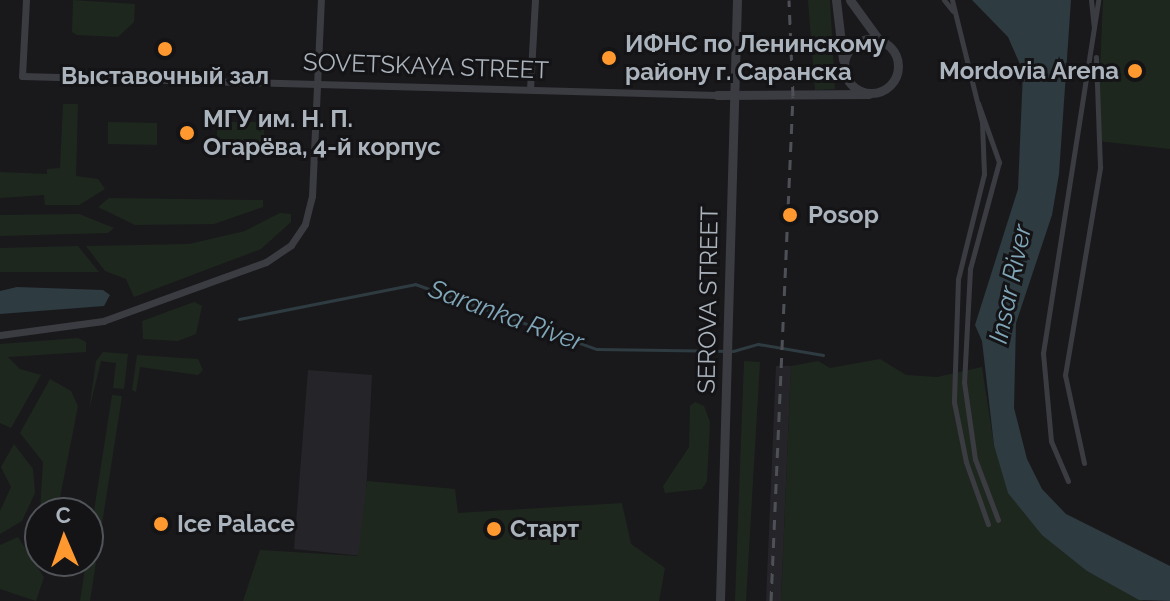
<!DOCTYPE html>
<html>
<head>
<meta charset="utf-8">
<style>
	body { margin:0 }
	#map { position:relative; width:1170px; height:601px; overflow:hidden; background:#19191c; font-family:Raleway,sans-serif }
	div>[style] { position:absolute }
	.built>* { inset:0; background:#252529 }
	.green>* { inset:0; background:#1e271e }
	.water>* { inset:0; background:#2e3b41 }
	.stream>* { height:3px; margin:-1.5px; padding:0 1.5px; transform-origin:1.5px; border-radius:1.5px; background:#2e3b41 }
	.pedestrian>* { height:5px; margin:-2.5px; padding:0 2.5px; transform-origin:2.5px; border-radius:2.5px; background:#3a3c41 }
	.minor>* { height:7px; margin:-3.5px; padding:0 3.5px; transform-origin:3.5px; border-radius:3.5px; background:#3a3c41 }
	.tertiary>* { height:9px; margin:-4.5px; padding:0 4.5px; transform-origin:4.5px; border-radius:4.5px; background:#3a3c41 }
	.tertiary>.ring { margin:-4.5px; padding:0; box-sizing:content-box; background:none; border:9px solid #3a3c41; border-radius:50% }
	.rail>* { height:3px; margin-top:-1.5px; transform-origin:0; background:repeating-linear-gradient(90deg,#4d5056 0 10px,transparent 0 18px) }
	.dots>* { width:22px; height:22px; translate:-50% -50%; box-sizing:border-box; border:4px solid #141417; border-radius:50% }
	span { translate:-50% -50%; white-space:nowrap; text-align:center; line-height:1.15; -webkit-text-stroke:6px #141417; paint-order:stroke }
	.poi-label { font-size:24px; color:#abb3bc; font-weight:700 }
	.left { translate:0 -50%; text-align:left }
	.right { translate:-100% -50%; text-align:right }
	.street-label { font-size:24px; color:#abb3bc }
	.water-label { font-size:26px; color:#80a7b9; font-style:italic }
	.north { position:absolute; left:24px; top:497px; width:80px; height:80px; box-sizing:border-box; background:#141417; border:2px solid #505459; border-radius:50%; rotate:358deg; font-size:22px; font-weight:700; line-height:32px; text-align:center; color:#abb3bc }
	.north::after { content:''; display:block; margin:auto; width:28px; height:36px; background:#ff982e; clip-path:polygon(50% 0,100% 100%,50% 72%,0 100%) }
</style>
</head>
<body>
<div id="map">
	<div class="built">
		<div style="clip-path:polygon(776px 366px,791px 366px,781px 601px,766px 601px)"></div>
		<div style="clip-path:polygon(308px 370px,372px 375px,363px 556px,294px 549px)"></div>
	</div>
	<div class="green">
		<div style="clip-path:polygon(73px 0,135px 4px,134px 22px,118px 37px,77px 35px,72px 32px)"></div>
		<div style="clip-path:polygon(808px 0,830px 0,835px 89px,815px 90px)"></div>
		<div style="clip-path:polygon(1103px 0,1170px 0,1170px 149px,1097px 141px)"></div>
		<div style="clip-path:polygon(63px 104px,78px 104px,76px 176px,98px 179px,105px 189px,79px 205px,45px 205px,44px 195px,0 198px,0 172px,47px 174px,47px 169px,60px 168px)"></div>
		<div style="clip-path:polygon(108px 122px,157px 123px,157px 145px,108px 144px)"></div>
		<div style="clip-path:polygon(217px 122px,264px 122px,264px 150px,217px 149px)"></div>
		<div style="clip-path:polygon(109px 198px,263px 200px,263px 207px,214px 224px,135px 225px,98px 207px)"></div>
		<div style="clip-path:polygon(280px 213px,291px 214px,291px 222px,261px 249px,134px 297px,126px 279px,105px 271px,86px 246px,189px 244px,245px 231px)"></div>
		<div style="clip-path:polygon(79px 214px,114px 228px,108px 233px,0 236px,0 215px)"></div>
		<div style="clip-path:polygon(78px 246px,99px 272px,0 272px,0 248px)"></div>
		<div style="clip-path:polygon(194px 302px,202px 306px,196px 334px,178px 341px,143px 339px,142px 321px)"></div>
		<div style="clip-path:polygon(78px 338px,86px 342px,86px 352px,8px 357px,20px 369px,41px 375px,11px 428px,0 423px,0 344px)"></div>
		<div style="clip-path:polygon(103px 352px,128px 354px,124px 389px,113px 388px,116px 363px,101px 361px,89px 410px,96px 361px)"></div>
		<div style="clip-path:polygon(137px 355px,198px 359px,203px 370px,198px 375px,140px 367px,136px 392px,132px 390px)"></div>
		<div style="clip-path:polygon(880px 359px,906px 375px,937px 377px,982px 367px,994px 445px,1087px 571px,1144px 601px,781px 601px,791px 366px,818px 361px,830px 368px)"></div>
		<div style="clip-path:polygon(744px 361px,760px 362px,746px 601px,735px 601px)"></div>
		<div style="clip-path:polygon(50px 379px,71px 391px,78px 406px,57px 513px,40px 513px,43px 462px,20px 433px)"></div>
		<div style="clip-path:polygon(112px 395px,122px 396px,90px 601px,80px 601px)"></div>
		<div style="clip-path:polygon(695px 402px,704px 406px,710px 422px,707px 481px,702px 489px,665px 493px,663px 486px,689px 447px,690px 406px)"></div>
		<div style="clip-path:polygon(14px 444px,33px 469px,35px 493px,22px 521px,0 534px,0 511px,11px 487px,1px 467px)"></div>
		<div style="clip-path:polygon(367px 481px,455px 489px,458px 513px,622px 503px,631px 544px,665px 568px,659px 601px,243px 601px,260px 550px,358px 556px)"></div>
		<div style="clip-path:polygon(18px 537px,44px 577px,36px 601px,0 589px,0 545px)"></div>
	</div>
	<div class="water">
		<div style="clip-path:polygon(972px 0,1071px 0,1059px 174px,1052px 215px,1016px 323px,1014px 408px,1027px 459px,1042px 489px,1066px 514px,1170px 566px,1170px 601px,1139px 600px,1087px 571px,1042px 535px,1008px 493px,994px 445px,982px 341px,975px 325px,1018px 189px,1023px 71px,1008px 37px)"></div>
		<div style="clip-path:polygon(17px 287px,103px 290px,110px 295px,104px 306px,0 314px,0 291px)"></div>
	</div>
	<div class="stream">
		<div style="left:239px;top:319px;width:179px;rotate:-11.2deg"></div>
		<div style="left:415px;top:284px;width:193px;rotate:19.7deg"></div>
		<div style="left:597px;top:349px;width:136px;rotate:0.8deg"></div>
		<div style="left:733px;top:351px;width:26px;rotate:-16deg"></div>
		<div style="left:758px;top:344px;width:66px;rotate:9.6deg"></div>
	</div>
	<div class="pedestrian">
		<div style="left:944px;top:0;width:14px;rotate:51deg"></div>
		<div style="left:952px;top:0;width:126px;rotate:76.2deg"></div>
		<div style="left:982px;top:122px;width:52px;rotate:87.8deg"></div>
		<div style="left:984px;top:174px;width:108px;rotate:103.9deg"></div>
		<div style="left:958px;top:279px;width:123px;rotate:91.9deg"></div>
		<div style="left:954px;top:402px;width:61px;rotate:78.7deg"></div>
		<div style="left:966px;top:462px;width:66px;rotate:70.5deg"></div>
		<div style="left:1091px;top:0;width:27px;rotate:84deg"></div>
		<div style="left:978px;top:103px;width:63px;rotate:70.4deg"></div>
		<div style="left:999px;top:162px;width:111px;rotate:105.2deg"></div>
		<div style="left:970px;top:269px;width:113px;rotate:93deg"></div>
		<div style="left:964px;top:382px;width:78px;rotate:81.9deg"></div>
		<div style="left:975px;top:459px;width:65px;rotate:69.3deg"></div>
		<div style="left:1084px;top:463px;width:90px;rotate:-102.2deg"></div>
		<div style="left:1065px;top:375px;width:211px;rotate:-80.4deg"></div>
		<div style="left:1100px;top:167px;width:110px;rotate:-92.1deg"></div>
		<div style="left:1068px;top:481px;width:43px;rotate:-113deg"></div>
		<div style="left:1051px;top:441px;width:88px;rotate:-95.2deg"></div>
		<div style="left:1043px;top:353px;width:357px;rotate:-81.1deg"></div>
	</div>
	<div class="minor">
		<div style="left:26px;top:0;width:76px;rotate:93deg"></div>
		<div style="left:22px;top:76px;width:695px;rotate:1.57deg"></div>
		<div style="left:530px;top:89px;width:89px;rotate:-86.8deg"></div>
		<div style="left:0;top:335px;width:104px;rotate:-7.7deg"></div>
		<div style="left:103px;top:321px;width:173px;rotate:-19.9deg"></div>
		<div style="left:266px;top:262px;width:30px;rotate:-34deg"></div>
		<div style="left:291px;top:245px;width:25px;rotate:-56deg"></div>
		<div style="left:305px;top:224px;width:29px;rotate:-76deg"></div>
		<div style="left:312px;top:196px;width:196px;rotate:-87.4deg"></div>
	</div>
	<div class="tertiary">
		<div style="left:836px;top:0;width:60px;rotate:83.3deg"></div>
		<div style="left:850px;top:0;width:49px;rotate:54.1deg"></div>
		<div class="ring" style="left:844px;top:39px;width:45px;height:45px"></div>
		<div style="left:717px;top:95px;width:152px;rotate:-0.4deg"></div>
		<div style="left:720px;top:601px;width:601px;rotate:-88.38deg"></div>
	</div>
	<div class="rail">
		<div style="left:771px;top:601px;width:505px;rotate:-87.51deg"></div>
		<div style="left:793px;top:96px;width:96px;rotate:-92.4deg"></div>
	</div>
	<div class="dots">
		<div style="left:165px;top:49px;background:#ff982e"></div>
		<div style="left:609px;top:58px;background:#ff982e"></div>
		<div style="left:1135px;top:71px;background:#ff982e"></div>
		<div style="left:187px;top:133px;background:#ff982e"></div>
		<div style="left:790px;top:215px;background:#ff982e"></div>
		<div style="left:161px;top:524px;background:#ff982e"></div>
		<div style="left:494px;top:529px;background:#ff982e"></div>
	</div>
	<div class="poi-label">
		<span class="left" style="left:625px;top:58px">ИФНС по Ленинскому<br>району г. Саранска</span>
		<span class="right" style="left:1119px;top:71px">Mordovia Arena</span>
		<span style="left:165px;top:76px">Выставочный зал</span>
		<span class="left" style="left:203px;top:133px">МГУ им. Н. П.<br>Огарёва, 4-й корпус</span>
		<span class="left" style="left:808px;top:215px">Posop</span>
		<span class="left" style="left:177px;top:524px">Ice Palace</span>
		<span class="left" style="left:510px;top:529px">Старт</span>
	</div>
	<div class="street-label">
		<span style="left:426px;top:66px;rotate:2deg">SOVETSKAYA STREET</span>
		<span style="left:708px;top:300px;rotate:-89deg">SEROVA STREET</span>
	</div>
	<div class="water-label">
		<span style="left:1011px;top:284px;rotate:-78deg">Insar River</span>
		<span style="left:506px;top:316px;rotate:20deg">Saranka River</span>
	</div>
	<div class="north">С</div>
</div>
</body>
</html>
